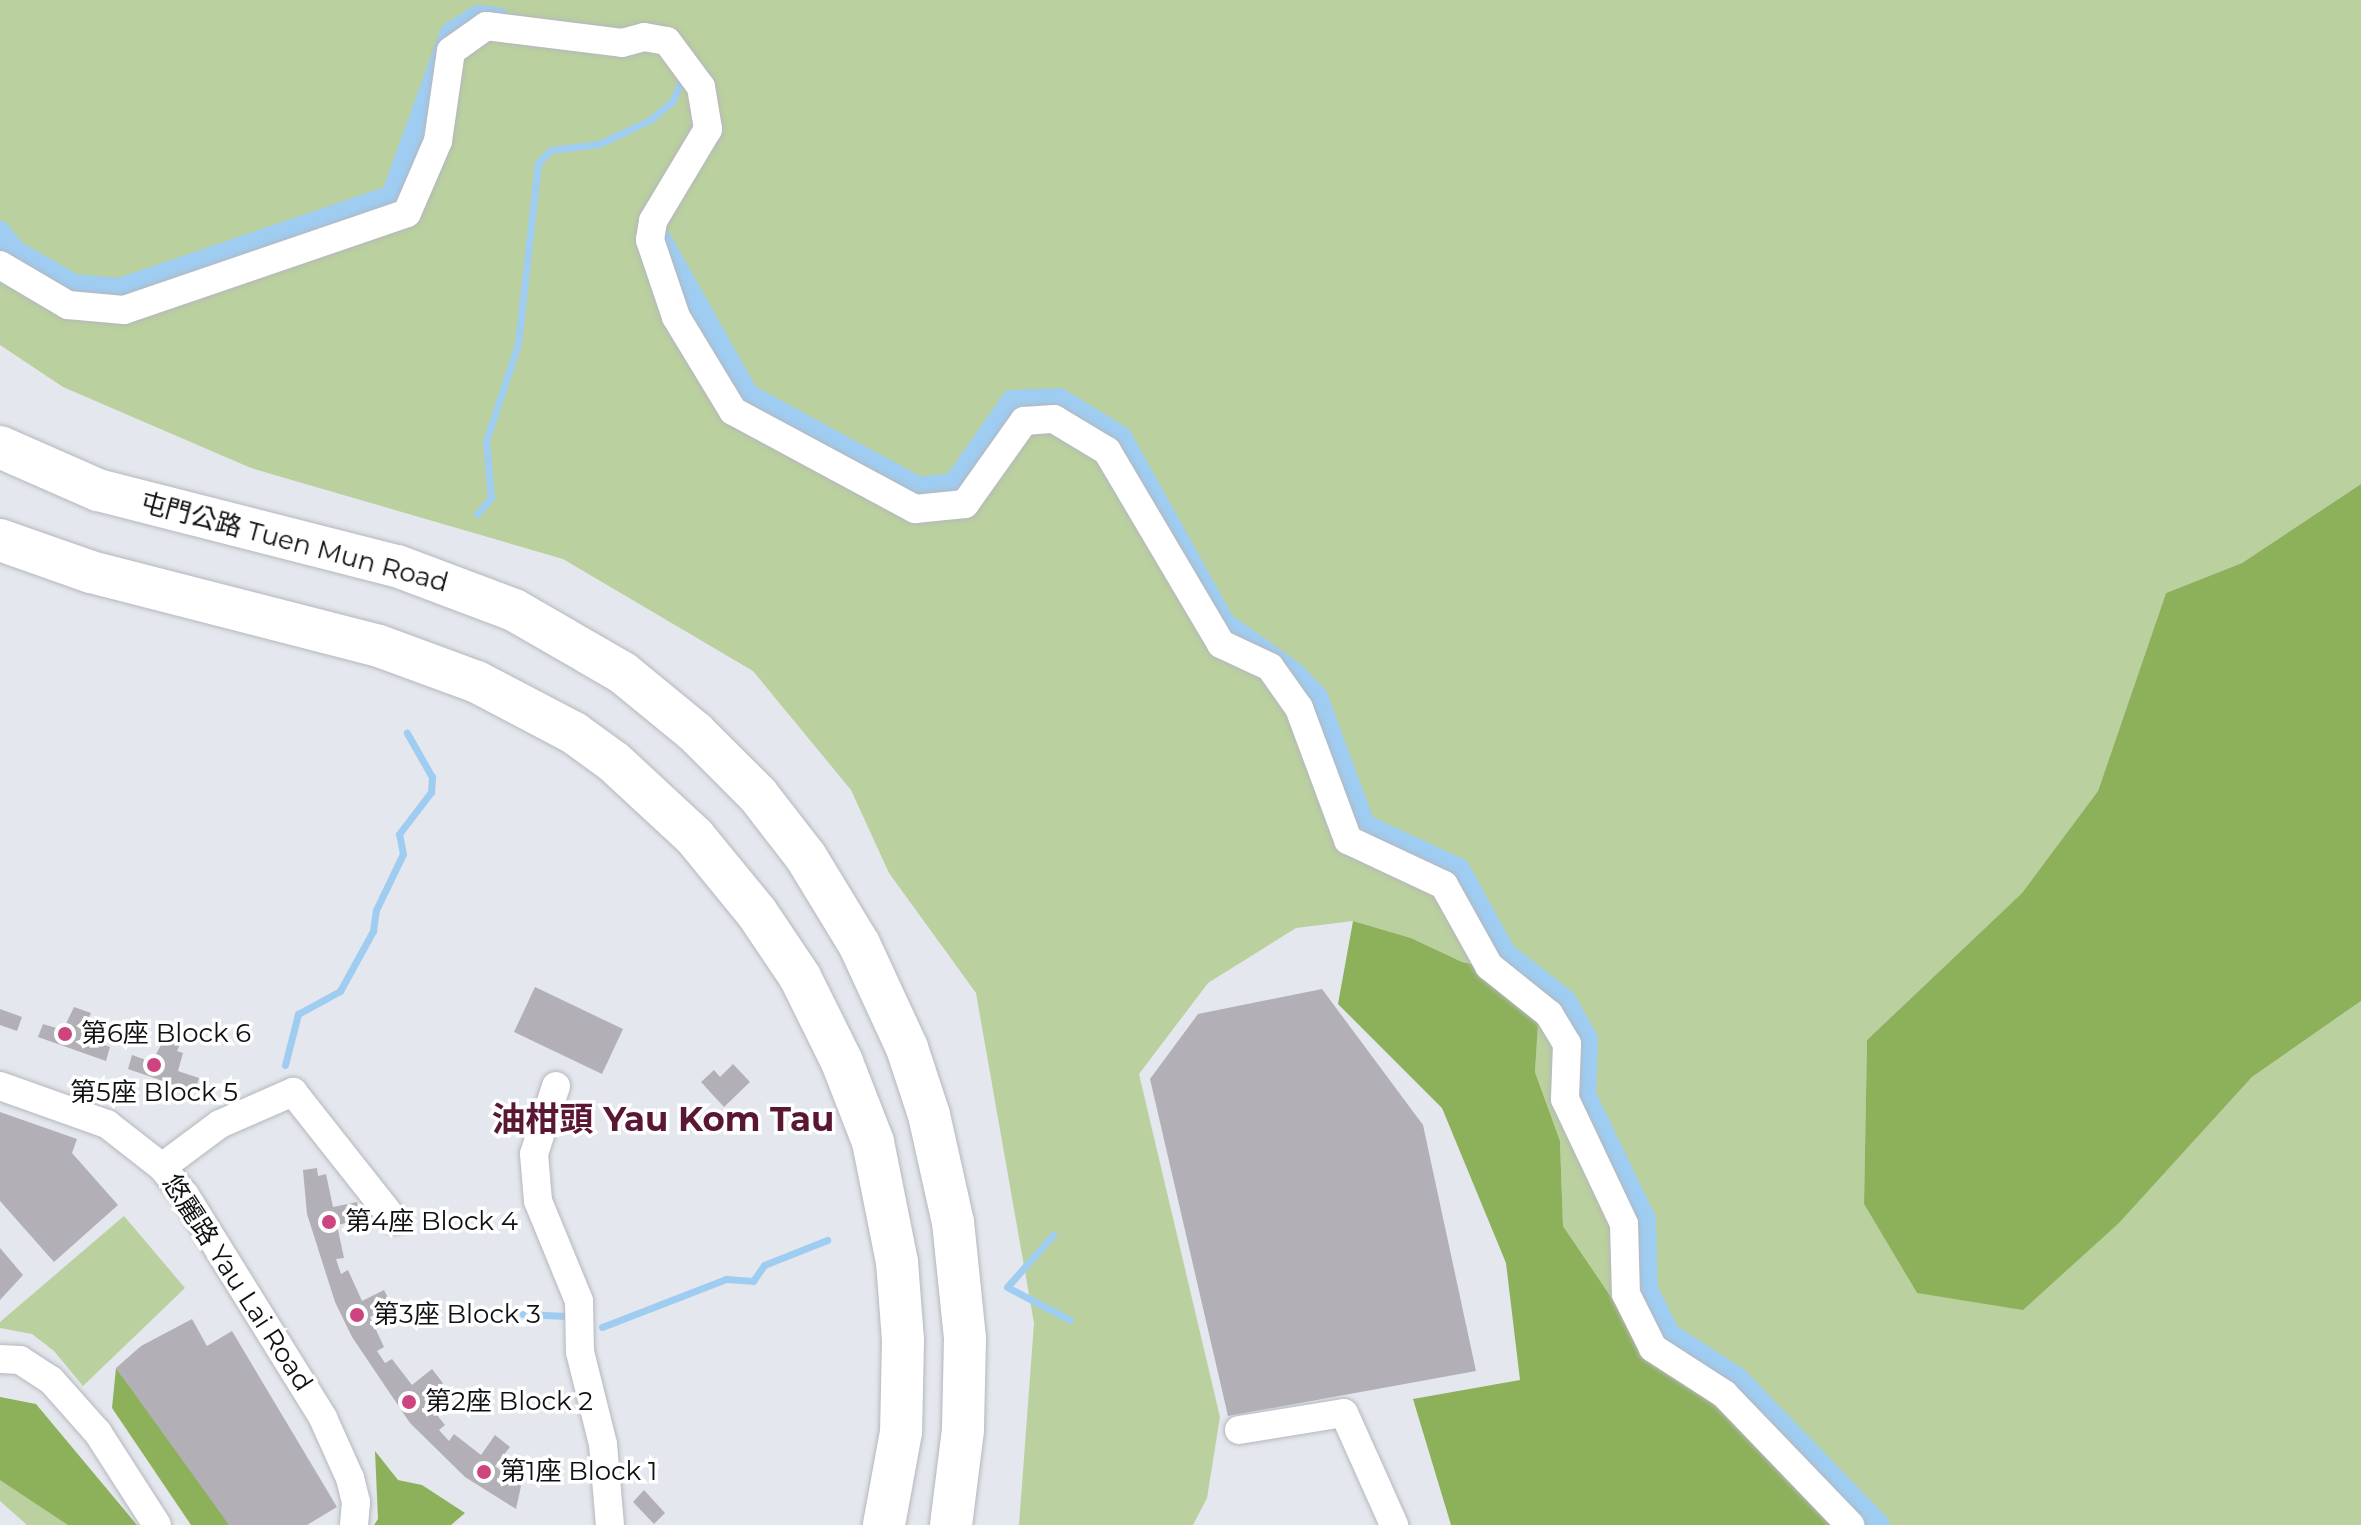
<!DOCTYPE html>
<html>
<head>
<meta charset="utf-8">
<style>
	body { margin:0 }
	#map { position:relative; width:2361px; height:1525px; overflow:hidden; background:#e4e7ed; font-family:Montserrat,"Noto Sans TC",sans-serif }
	div>[style] { position:absolute }
	.green>* { inset:0; background:#bad09e }
	.forest>* { inset:0; background:#8db05b }
	.stream>* { height:7px; margin:-3.5px; padding:0 3.5px; transform-origin:3.5px; border-radius:3.5px; background:#9fccf1 }
	.canal>* { height:22px; margin:-11px; padding:0 11px; transform-origin:11px; border-radius:11px; background:#9fccf1 }
	.building>* { inset:0; background:#b2b0b6 }
	.roads { filter:drop-shadow(0 0 2px #b4b7bd) drop-shadow(0 0 2px #b4b7bd) }
	.minor>* { height:28px; margin:-14px; padding:0 14px; transform-origin:14px; border-radius:14px; background:#fff }
	.highway>* { height:42px; margin:-21px; padding:0 21px; transform-origin:21px; border-radius:21px; background:#fff }
	.dots>* { width:22px; height:22px; translate:-50% -50%; box-sizing:border-box; border:4px solid #fff; border-radius:50% }
	span { translate:-50% -50%; white-space:nowrap; text-align:center; line-height:1.15; -webkit-text-stroke:7px #fff; paint-order:stroke }
	.street-label { font-size:26px; color:#101113 }
	.poi-label { font-size:26px; color:#101113 }
	.left { translate:0 -50%; text-align:left }
	.district-label { font-size:34px; color:#591734; font-weight:700 }
</style>
</head>
<body>
<div id="map">
	<div class="green">
		<div style="clip-path:polygon(0 0,2361px 0,2361px 484px,2242px 563px,2166px 593px,2098px 791px,2022px 893px,1867px 1040px,1864px 1204px,1917px 1293px,2120px 1222px,2252px 1077px,2361px 1001px,2361px 1525px,1858px 1525px,1798px 1449px,1638px 1337px,1563px 1226px,1560px 1141px,1535px 1072px,1538px 1024px,1501px 970px,1462px 962px,1411px 938px,1353px 921px,1296px 928px,1208px 983px,1139px 1074px,1220px 1417px,1207px 1498px,1193px 1525px,1019px 1525px,1034px 1323px,976px 993px,889px 873px,851px 790px,753px 671px,563px 559px,251px 468px,63px 387px,0 345px)"></div>
		<div style="clip-path:polygon(124px 1216px,185px 1288px,83px 1386px,54px 1351px,32px 1334px,0 1328px,0 1322px)"></div>
		<div style="clip-path:polygon(0 1412px,98px 1525px,27px 1525px,0 1501px)"></div>
	</div>
	<div class="forest">
		<div style="clip-path:polygon(2361px 484px,2361px 1001px,2252px 1077px,2120px 1222px,2023px 1310px,1917px 1293px,1864px 1204px,1867px 1040px,2022px 893px,2098px 791px,2166px 593px,2242px 563px)"></div>
		<div style="clip-path:polygon(1353px 921px,1411px 938px,1462px 962px,1501px 970px,1538px 1024px,1535px 1072px,1560px 1141px,1563px 1226px,1638px 1337px,1798px 1449px,1858px 1525px,1451px 1525px,1413px 1399px,1520px 1380px,1506px 1263px,1442px 1108px,1338px 1004px)"></div>
		<div style="clip-path:polygon(116px 1368px,217px 1504px,229px 1525px,191px 1525px,112px 1408px)"></div>
		<div style="clip-path:polygon(0 1397px,36px 1404px,137px 1525px,68px 1525px,0 1480px)"></div>
		<div style="clip-path:polygon(375px 1451px,398px 1480px,422px 1485px,465px 1513px,451px 1525px,374px 1525px,378px 1519px)"></div>
	</div>
	<div class="stream">
		<div style="left:477px;top:514px;width:21px;rotate:-49deg"></div>
		<div style="left:491px;top:498px;width:57px;rotate:-95deg"></div>
		<div style="left:486px;top:441px;width:102px;rotate:-71.7deg"></div>
		<div style="left:518px;top:344px;width:182px;rotate:-83.7deg"></div>
		<div style="left:538px;top:163px;width:18px;rotate:-45deg"></div>
		<div style="left:551px;top:150px;width:48px;rotate:-7.1deg"></div>
		<div style="left:599px;top:144px;width:56px;rotate:-25.2deg"></div>
		<div style="left:650px;top:120px;width:30px;rotate:-40deg"></div>
		<div style="left:673px;top:101px;width:28px;rotate:-69deg"></div>
		<div style="left:285px;top:1065px;width:53px;rotate:-75.7deg"></div>
		<div style="left:298px;top:1014px;width:48px;rotate:-28.7deg"></div>
		<div style="left:340px;top:991px;width:68px;rotate:-61.2deg"></div>
		<div style="left:373px;top:931px;width:21px;rotate:-82deg"></div>
		<div style="left:376px;top:910px;width:62px;rotate:-64.3deg"></div>
		<div style="left:403px;top:854px;width:20px;rotate:-101deg"></div>
		<div style="left:399px;top:834px;width:53px;rotate:-52.7deg"></div>
		<div style="left:431px;top:792px;width:15px;rotate:-86deg"></div>
		<div style="left:432px;top:777px;width:51px;rotate:-119.6deg"></div>
		<div style="left:1053px;top:1235px;width:69px;rotate:131.5deg"></div>
		<div style="left:1007px;top:1287px;width:71px;rotate:27.6deg"></div>
		<div style="left:523px;top:1314px;width:43px;rotate:2.7deg"></div>
		<div style="left:602px;top:1327px;width:133px;rotate:-21.2deg"></div>
		<div style="left:726px;top:1279px;width:27px;rotate:4deg"></div>
		<div style="left:753px;top:1281px;width:19px;rotate:-55deg"></div>
		<div style="left:764px;top:1265px;width:68px;rotate:-21.6deg"></div>
	</div>
	<div class="canal">
		<div style="left:0;top:232px;width:24px;rotate:52deg"></div>
		<div style="left:15px;top:251px;width:68px;rotate:30deg"></div>
		<div style="left:74px;top:285px;width:46px;rotate:5deg"></div>
		<div style="left:120px;top:289px;width:287px;rotate:-18.9deg"></div>
		<div style="left:392px;top:196px;width:173px;rotate:-70.1deg"></div>
		<div style="left:451px;top:33px;width:32px;rotate:-32deg"></div>
		<div style="left:478px;top:16px;width:20px;rotate:6deg"></div>
		<div style="left:661px;top:240px;width:178px;rotate:60.7deg"></div>
		<div style="left:748px;top:395px;width:195px;rotate:28.5deg"></div>
		<div style="left:919px;top:488px;width:35px;rotate:-7deg"></div>
		<div style="left:954px;top:484px;width:101px;rotate:-55.1deg"></div>
		<div style="left:1012px;top:401px;width:47px;rotate:-2.4deg"></div>
		<div style="left:1059px;top:399px;width:73px;rotate:31.5deg"></div>
		<div style="left:1121px;top:437px;width:213px;rotate:61deg"></div>
		<div style="left:1224px;top:623px;width:85px;rotate:35.4deg"></div>
		<div style="left:1293px;top:672px;width:35px;rotate:46deg"></div>
		<div style="left:1317px;top:697px;width:136px;rotate:69.8deg"></div>
		<div style="left:1364px;top:825px;width:105px;rotate:24.9deg"></div>
		<div style="left:1459px;top:869px;width:96px;rotate:61.3deg"></div>
		<div style="left:1505px;top:953px;width:76px;rotate:38.1deg"></div>
		<div style="left:1565px;top:1000px;width:45px;rotate:60.6deg"></div>
		<div style="left:1587px;top:1039px;width:56px;rotate:92deg"></div>
		<div style="left:1585px;top:1095px;width:138px;rotate:64.2deg"></div>
		<div style="left:1645px;top:1219px;width:70px;rotate:88.4deg"></div>
		<div style="left:1647px;top:1289px;width:50px;rotate:63.9deg"></div>
		<div style="left:1669px;top:1334px;width:81px;rotate:32.9deg"></div>
		<div style="left:1737px;top:1378px;width:204px;rotate:46deg"></div>
	</div>
	<div class="building">
		<div style="clip-path:polygon(535px 987px,623px 1029px,602px 1074px,514px 1032px)"></div>
		<div style="clip-path:polygon(1322px 989px,1423px 1125px,1476px 1371px,1228px 1416px,1150px 1079px,1198px 1014px)"></div>
		<div style="clip-path:polygon(74px 1007px,91px 1013px,88px 1020px,94px 1022px,88px 1039px,110px 1047px,106px 1061px,38px 1037px,43px 1024px,63px 1030px)"></div>
		<div style="clip-path:polygon(0 1009px,22px 1017px,17px 1031px,0 1025px)"></div>
		<div style="clip-path:polygon(164px 1039px,180px 1044px,177px 1051px,183px 1053px,178px 1071px,199px 1078px,195px 1092px,128px 1069px,132px 1055px,152px 1062px)"></div>
		<div style="clip-path:polygon(733px 1064px,750px 1082px,724px 1107px,701px 1082px,714px 1070px,720px 1077px)"></div>
		<div style="clip-path:polygon(0 1112px,77px 1139px,72px 1153px,118px 1205px,54px 1262px,0 1201px)"></div>
		<div style="clip-path:polygon(317px 1168px,318px 1176px,326px 1174px,333px 1207px,357px 1202px,360px 1220px,337px 1225px,344px 1258px,336px 1259px,341px 1274px,348px 1270px,362px 1301px,384px 1290px,392px 1306px,370px 1317px,384px 1347px,377px 1351px,385px 1363px,392px 1359px,412px 1385px,432px 1369px,443px 1383px,424px 1399px,445px 1425px,439px 1430px,449px 1441px,454px 1434px,481px 1455px,495px 1435px,510px 1447px,495px 1466px,521px 1486px,516px 1509px,465px 1477px,410px 1423px,352px 1337px,335px 1302px,307px 1214px,303px 1170px)"></div>
		<div style="clip-path:polygon(0 1248px,23px 1275px,0 1300px)"></div>
		<div style="clip-path:polygon(192px 1319px,207px 1346px,232px 1331px,337px 1507px,307px 1525px,229px 1525px,116px 1368px,141px 1346px)"></div>
		<div style="clip-path:polygon(644px 1490px,665px 1513px,654px 1524px,633px 1502px)"></div>
	</div>
	<div class="roads">
		<div class="minor">
			<div style="left:0;top:265px;width:79px;rotate:30.5deg"></div>
			<div style="left:68px;top:305px;width:56px;rotate:5.1deg"></div>
			<div style="left:124px;top:310px;width:299px;rotate:-18.9deg"></div>
			<div style="left:407px;top:213px;width:78px;rotate:-66.7deg"></div>
			<div style="left:438px;top:141px;width:91px;rotate:-81.8deg"></div>
			<div style="left:451px;top:51px;width:43px;rotate:-35.5deg"></div>
			<div style="left:486px;top:26px;width:137px;rotate:7.1deg"></div>
			<div style="left:622px;top:43px;width:23px;rotate:-15deg"></div>
			<div style="left:644px;top:37px;width:23px;rotate:10deg"></div>
			<div style="left:667px;top:41px;width:57px;rotate:53.5deg"></div>
			<div style="left:701px;top:87px;width:43px;rotate:80.5deg"></div>
			<div style="left:708px;top:129px;width:107px;rotate:120.9deg"></div>
			<div style="left:653px;top:221px;width:19px;rotate:99deg"></div>
			<div style="left:650px;top:240px;width:81px;rotate:71.3deg"></div>
			<div style="left:676px;top:317px;width:110px;rotate:58.8deg"></div>
			<div style="left:733px;top:411px;width:207px;rotate:28.3deg"></div>
			<div style="left:915px;top:509px;width:50px;rotate:-5.7deg"></div>
			<div style="left:965px;top:504px;width:102px;rotate:-54.6deg"></div>
			<div style="left:1024px;top:421px;width:30px;rotate:-4deg"></div>
			<div style="left:1054px;top:419px;width:62px;rotate:31.1deg"></div>
			<div style="left:1107px;top:451px;width:224px;rotate:59.4deg"></div>
			<div style="left:1221px;top:644px;width:54px;rotate:25.1deg"></div>
			<div style="left:1270px;top:667px;width:50px;rotate:54.7deg"></div>
			<div style="left:1299px;top:708px;width:141px;rotate:69.6deg"></div>
			<div style="left:1348px;top:840px;width:106px;rotate:25.1deg"></div>
			<div style="left:1444px;top:885px;width:93px;rotate:60.9deg"></div>
			<div style="left:1489px;top:966px;width:77px;rotate:38.7deg"></div>
			<div style="left:1549px;top:1014px;width:35px;rotate:59deg"></div>
			<div style="left:1567px;top:1044px;width:55px;rotate:92.1deg"></div>
			<div style="left:1565px;top:1099px;width:138px;rotate:64.7deg"></div>
			<div style="left:1624px;top:1224px;width:70px;rotate:88.4deg"></div>
			<div style="left:1626px;top:1294px;width:60px;rotate:63.4deg"></div>
			<div style="left:1653px;top:1348px;width:85px;rotate:32.9deg"></div>
			<div style="left:1724px;top:1394px;width:182px;rotate:46.1deg"></div>
			<div style="left:0;top:1086px;width:114px;rotate:19.6deg"></div>
			<div style="left:107px;top:1124px;width:70px;rotate:38deg"></div>
			<div style="left:162px;top:1167px;width:36px;rotate:51deg"></div>
			<div style="left:185px;top:1195px;width:262px;rotate:58.2deg"></div>
			<div style="left:323px;top:1418px;width:66px;rotate:65.8deg"></div>
			<div style="left:350px;top:1478px;width:25px;rotate:76deg"></div>
			<div style="left:356px;top:1502px;width:23px;rotate:95deg"></div>
			<div style="left:556px;top:1086px;width:71px;rotate:107.9deg"></div>
			<div style="left:534px;top:1154px;width:47px;rotate:85.1deg"></div>
			<div style="left:538px;top:1201px;width:108px;rotate:67.7deg"></div>
			<div style="left:579px;top:1301px;width:51px;rotate:88.9deg"></div>
			<div style="left:580px;top:1352px;width:95px;rotate:76deg"></div>
			<div style="left:603px;top:1444px;width:81px;rotate:85.1deg"></div>
			<div style="left:162px;top:1167px;width:72px;rotate:-36.6deg"></div>
			<div style="left:220px;top:1124px;width:80px;rotate:-23.7deg"></div>
			<div style="left:293px;top:1092px;width:163px;rotate:51.7deg"></div>
			<div style="left:0;top:1359px;width:20px;rotate:3deg"></div>
			<div style="left:20px;top:1360px;width:37px;rotate:33deg"></div>
			<div style="left:51px;top:1380px;width:71px;rotate:48.4deg"></div>
			<div style="left:98px;top:1433px;width:109px;rotate:57.3deg"></div>
			<div style="left:1239px;top:1430px;width:106px;rotate:-9.2deg"></div>
			<div style="left:1344px;top:1413px;width:123px;rotate:65.9deg"></div>
		</div>
		<div class="highway">
			<div style="left:0;top:447px;width:107px;rotate:23.7deg"></div>
			<div style="left:98px;top:490px;width:309px;rotate:14.3deg"></div>
			<div style="left:397px;top:566px;width:125px;rotate:20.6deg"></div>
			<div style="left:514px;top:610px;width:126px;rotate:30deg"></div>
			<div style="left:623px;top:673px;width:93px;rotate:39.3deg"></div>
			<div style="left:695px;top:732px;width:89px;rotate:45deg"></div>
			<div style="left:758px;top:795px;width:78px;rotate:52.3deg"></div>
			<div style="left:806px;top:857px;width:102px;rotate:58.7deg"></div>
			<div style="left:859px;top:944px;width:115px;rotate:65.2deg"></div>
			<div style="left:907px;top:1048px;width:71px;rotate:71.8deg"></div>
			<div style="left:929px;top:1115px;width:110px;rotate:77.4deg"></div>
			<div style="left:953px;top:1222px;width:118px;rotate:84.1deg"></div>
			<div style="left:965px;top:1339px;width:91px;rotate:91.3deg"></div>
			<div style="left:963px;top:1430px;width:96px;rotate:97.2deg"></div>
			<div style="left:0;top:540px;width:96px;rotate:19.4deg"></div>
			<div style="left:91px;top:572px;width:297px;rotate:14.4deg"></div>
			<div style="left:379px;top:646px;width:104px;rotate:20.2deg"></div>
			<div style="left:477px;top:682px;width:110px;rotate:27.7deg"></div>
			<div style="left:574px;top:733px;width:49px;rotate:35.9deg"></div>
			<div style="left:614px;top:762px;width:109px;rotate:42.8deg"></div>
			<div style="left:694px;top:836px;width:99px;rotate:50.7deg"></div>
			<div style="left:757px;top:913px;width:77px;rotate:56.1deg"></div>
			<div style="left:800px;top:977px;width:95px;rotate:63.7deg"></div>
			<div style="left:842px;top:1062px;width:86px;rotate:68.8deg"></div>
			<div style="left:873px;top:1142px;width:122px;rotate:78.7deg"></div>
			<div style="left:897px;top:1262px;width:78px;rotate:85.6deg"></div>
			<div style="left:903px;top:1340px;width:92px;rotate:91.2deg"></div>
			<div style="left:901px;top:1432px;width:95px;rotate:100.4deg"></div>
		</div>
	</div>
	<div class="dots">
		<div style="left:65px;top:1034px;background:#cd447f"></div>
		<div style="left:154px;top:1065px;background:#cd447f"></div>
		<div style="left:329px;top:1222px;background:#cd447f"></div>
		<div style="left:357px;top:1315px;background:#cd447f"></div>
		<div style="left:409px;top:1402px;background:#cd447f"></div>
		<div style="left:484px;top:1472px;background:#cd447f"></div>
	</div>
	<div class="street-label">
		<span style="left:294px;top:543px;rotate:15deg">屯門公路 Tuen Mun Road</span>
		<span style="left:237px;top:1283px;rotate:57deg">悠麗路 Yau Lai Road</span>
	</div>
	<div class="poi-label">
		<span class="left" style="left:81px;top:1034px">第6座 Block 6</span>
		<span style="left:154px;top:1093px">第5座 Block 5</span>
		<span class="left" style="left:345px;top:1222px">第4座 Block 4</span>
		<span class="left" style="left:373px;top:1315px">第3座 Block 3</span>
		<span class="left" style="left:425px;top:1402px">第2座 Block 2</span>
		<span class="left" style="left:500px;top:1472px">第1座 Block 1</span>
	</div>
	<div class="district-label">
		<span style="left:663px;top:1120px">油柑頭 Yau Kom Tau</span>
	</div>
</div>
</body>
</html>
